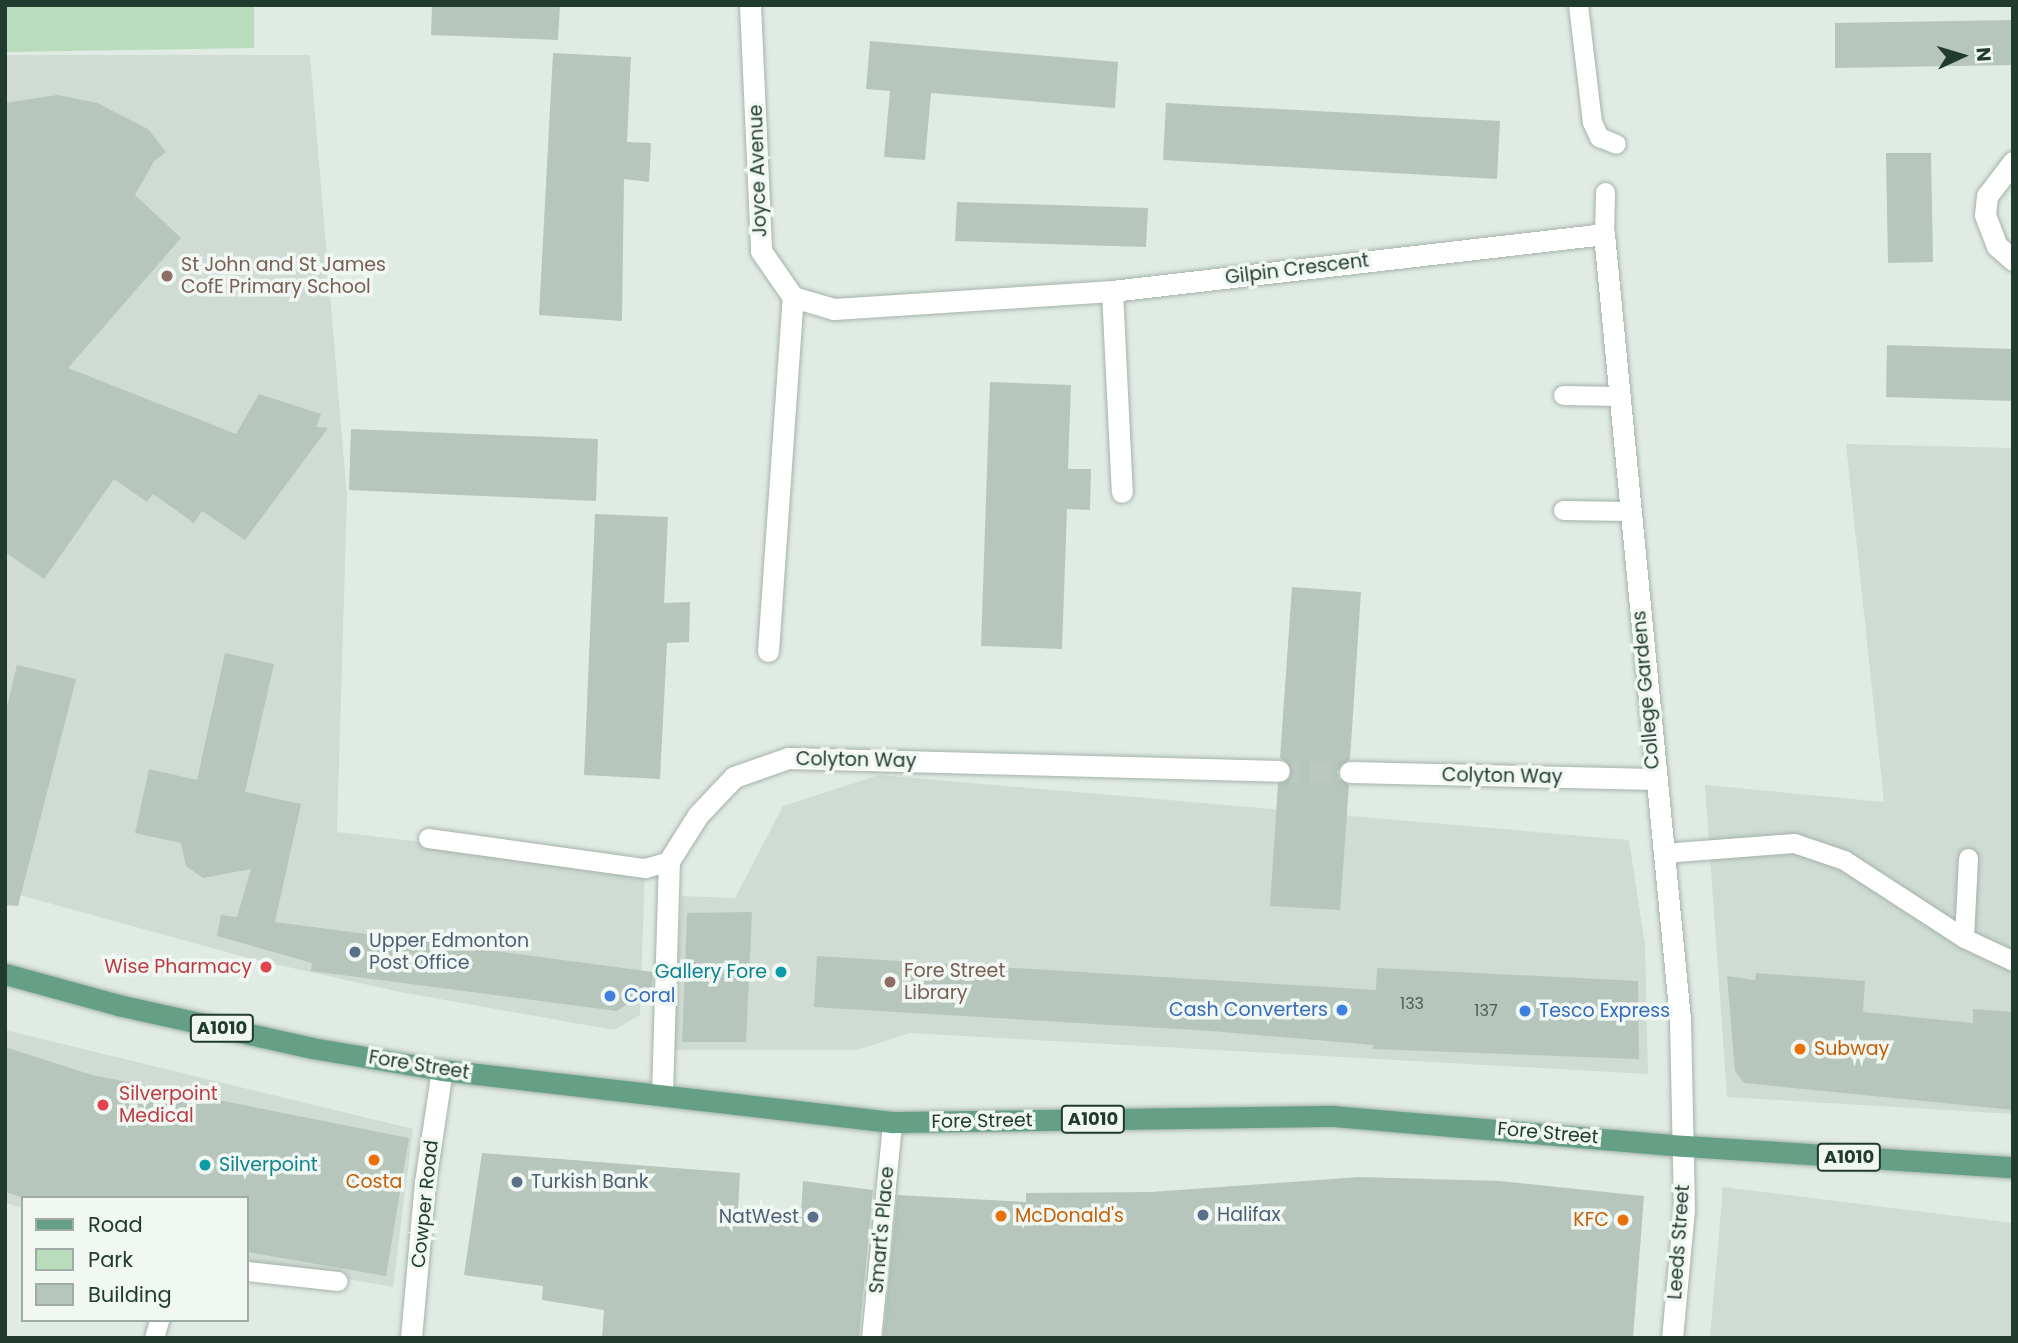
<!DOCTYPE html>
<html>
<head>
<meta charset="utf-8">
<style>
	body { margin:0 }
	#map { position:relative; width:2018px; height:1343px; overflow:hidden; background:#e0ebe4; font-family:Poppins,sans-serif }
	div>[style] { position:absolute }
	.built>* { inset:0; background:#cfdbd3 }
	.green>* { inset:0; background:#b9dcbc }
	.building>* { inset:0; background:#b6c6bd }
	.street-tunnel>* { height:21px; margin-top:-10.5px; transform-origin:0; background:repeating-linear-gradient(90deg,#bac8c0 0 21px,transparent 0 31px) }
	.roads { filter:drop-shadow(0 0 2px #a3b3aa) drop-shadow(0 0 2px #a3b3aa) }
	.lane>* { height:19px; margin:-9.5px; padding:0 9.5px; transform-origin:9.5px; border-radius:9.5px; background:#fff }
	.street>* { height:21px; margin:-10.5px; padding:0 10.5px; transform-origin:10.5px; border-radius:10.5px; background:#fff }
	.primary>* { height:21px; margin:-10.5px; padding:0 10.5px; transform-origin:10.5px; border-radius:10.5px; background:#65a086 }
	.dots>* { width:19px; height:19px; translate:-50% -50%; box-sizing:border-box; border:4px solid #f1f8f3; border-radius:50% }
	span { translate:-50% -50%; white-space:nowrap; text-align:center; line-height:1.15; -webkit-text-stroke:7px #f1f8f3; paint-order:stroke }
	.number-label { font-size:16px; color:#465e52 }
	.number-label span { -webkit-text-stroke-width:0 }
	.shield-label span { padding:2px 5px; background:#f1f8f3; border:2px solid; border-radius:5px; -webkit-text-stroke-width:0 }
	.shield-label { font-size:18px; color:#213b2f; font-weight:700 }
	.street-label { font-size:19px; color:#213b2f }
	.education-label { font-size:19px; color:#785e54 }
	.left { translate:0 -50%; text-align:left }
	.service-label { font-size:19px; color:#4e5e75 }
	.right { translate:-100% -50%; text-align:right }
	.health-label { font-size:19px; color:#be3a42 }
	.culture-label { font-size:19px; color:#0d838f }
	.shop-label { font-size:19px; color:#366cbe }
	.food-label { font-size:19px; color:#c56008 }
	.frame { position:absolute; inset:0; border:7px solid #213b2f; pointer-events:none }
	.legend { position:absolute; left:21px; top:1196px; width:228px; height:126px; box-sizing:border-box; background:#f1f8f3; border:2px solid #9eaca5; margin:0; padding:9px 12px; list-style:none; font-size:21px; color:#213b2f }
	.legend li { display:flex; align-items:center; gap:14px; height:35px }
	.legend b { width:35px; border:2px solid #9eaca5 }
	.north { position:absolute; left:1927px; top:21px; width:70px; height:70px; -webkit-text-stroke:5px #f1f8f3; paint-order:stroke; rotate:86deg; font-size:19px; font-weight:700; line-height:28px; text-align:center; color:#213b2f }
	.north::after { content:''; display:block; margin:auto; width:24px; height:32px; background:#213b2f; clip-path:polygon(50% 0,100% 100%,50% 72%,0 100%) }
</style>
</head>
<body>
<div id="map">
	<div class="built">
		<div style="clip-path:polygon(5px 55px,310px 55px,347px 496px,337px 832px,645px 868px,640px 1015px,614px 1030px,400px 992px,252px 959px,5px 891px)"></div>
		<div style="clip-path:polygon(1846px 444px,2013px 448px,2013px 1114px,1727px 1097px,1705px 785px,1884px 802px)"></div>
		<div style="clip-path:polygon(879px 775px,1629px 840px,1645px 945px,1648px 1074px,910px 1033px,857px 1050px,673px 1050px,682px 896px,735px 898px,783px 806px)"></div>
		<div style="clip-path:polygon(5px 1030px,413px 1129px,393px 1287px,247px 1261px,247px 1198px,23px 1198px,23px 1208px,5px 1203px)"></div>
		<div style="clip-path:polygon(1723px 1187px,2013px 1223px,2013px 1338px,1710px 1338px)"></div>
	</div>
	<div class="green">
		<div style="clip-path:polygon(5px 5px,254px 5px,254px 48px,5px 52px)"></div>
	</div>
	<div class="building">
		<div style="clip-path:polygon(432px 5px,560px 5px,558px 40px,431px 35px)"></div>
		<div style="clip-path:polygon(2013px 20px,2013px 65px,1835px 68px,1835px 23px)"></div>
		<div style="clip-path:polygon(870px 41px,1118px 62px,1115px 108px,931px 93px,925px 160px,884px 157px,890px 91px,866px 89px)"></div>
		<div style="clip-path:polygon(553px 53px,631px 57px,627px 142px,651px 143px,649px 182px,624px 179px,622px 321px,539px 315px)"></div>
		<div style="clip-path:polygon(58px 95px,97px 103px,148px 129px,166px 152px,154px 161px,135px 195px,181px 238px,68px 368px,236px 434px,259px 394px,321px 414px,316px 427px,328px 428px,245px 540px,202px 511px,194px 523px,153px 494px,147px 502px,114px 479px,44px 579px,5px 552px,5px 103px)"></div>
		<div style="clip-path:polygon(1166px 103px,1500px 121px,1497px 179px,1163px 160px)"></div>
		<div style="clip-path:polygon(1886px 153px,1931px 153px,1933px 262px,1888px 263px)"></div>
		<div style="clip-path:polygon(957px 202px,1148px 208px,1146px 247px,955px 241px)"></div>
		<div style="clip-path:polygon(1887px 345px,2013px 349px,2013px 401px,1886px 397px)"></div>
		<div style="clip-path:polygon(990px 382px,1071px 385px,1068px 469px,1091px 469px,1090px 510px,1067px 509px,1062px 649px,981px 646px)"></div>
		<div style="clip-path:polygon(351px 429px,598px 439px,596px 501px,349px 490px)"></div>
		<div style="clip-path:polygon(595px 514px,668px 517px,664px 603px,690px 602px,689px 642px,667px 643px,660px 779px,584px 775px)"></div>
		<div style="clip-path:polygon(1292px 587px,1361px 592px,1350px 759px,1337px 771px,1339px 779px,1349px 785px,1340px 910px,1270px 906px,1278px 784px,1292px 772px,1290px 764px,1280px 758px)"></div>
		<div style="clip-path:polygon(225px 653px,274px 664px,245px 792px,301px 804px,275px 922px,653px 972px,652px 987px,617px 1011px,311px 971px,312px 963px,217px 936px,221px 915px,237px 917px,251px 869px,203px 878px,186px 866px,181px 843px,135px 833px,149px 769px,197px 780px)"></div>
		<div style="clip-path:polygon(17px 665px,76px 679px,18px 906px,5px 905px,5px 715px)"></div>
		<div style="clip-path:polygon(752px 912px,746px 1042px,682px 1042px,687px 913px)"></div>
		<div style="clip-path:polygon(817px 956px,1376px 990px,1377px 968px,1638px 981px,1639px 1059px,1373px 1049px,1373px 1045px,1211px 1031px,814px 1007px)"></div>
		<div style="clip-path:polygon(1756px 973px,1865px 981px,1863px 1012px,1973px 1023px,1973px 1009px,2013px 1012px,2013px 1110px,1744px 1083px,1735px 1071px,1727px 976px,1755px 980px)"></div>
		<div style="clip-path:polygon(5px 1047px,92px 1075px,409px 1138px,386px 1276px,247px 1252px,247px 1198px,24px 1198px,5px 1192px)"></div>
		<div style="clip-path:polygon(482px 1153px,740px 1173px,738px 1210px,801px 1214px,803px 1181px,873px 1190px,859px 1338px,602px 1338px,604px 1310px,542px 1300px,543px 1286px,464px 1275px)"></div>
		<div style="clip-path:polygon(1359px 1177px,1499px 1181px,1644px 1196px,1633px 1338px,883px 1338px,897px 1195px,1026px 1202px,1026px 1193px,1151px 1192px)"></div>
	</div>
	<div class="street-tunnel">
		<div style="left:1279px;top:771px;width:71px;rotate:0.8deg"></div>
	</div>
	<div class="roads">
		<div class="lane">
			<div style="left:1578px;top:5px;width:118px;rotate:83.2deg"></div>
			<div style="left:1592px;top:122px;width:17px;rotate:65deg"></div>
			<div style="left:1599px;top:137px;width:18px;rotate:22deg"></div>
			<div style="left:1604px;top:234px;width:42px;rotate:-88.6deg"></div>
			<div style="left:1563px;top:395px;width:56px;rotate:1deg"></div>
			<div style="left:1563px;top:510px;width:66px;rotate:0.9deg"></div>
			<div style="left:428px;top:838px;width:219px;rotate:7.9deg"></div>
			<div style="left:645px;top:868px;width:25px;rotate:-16deg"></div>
			<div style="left:1663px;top:853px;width:131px;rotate:-4.4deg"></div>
			<div style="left:1794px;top:843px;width:53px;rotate:18.8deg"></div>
			<div style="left:1844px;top:860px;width:143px;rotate:33deg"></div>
			<div style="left:1964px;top:938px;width:54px;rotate:25.1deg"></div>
			<div style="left:1964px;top:938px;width:80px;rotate:-87.1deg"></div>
			<div style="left:247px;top:1271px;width:91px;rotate:6.3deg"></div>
			<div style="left:154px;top:1338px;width:19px;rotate:-74deg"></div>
			<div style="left:871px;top:1338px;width:217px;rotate:-84.4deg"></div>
		</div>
		<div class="street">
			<div style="left:750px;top:5px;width:246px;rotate:87.4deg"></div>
			<div style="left:761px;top:251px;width:56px;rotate:55.2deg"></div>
			<div style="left:793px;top:297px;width:43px;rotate:16.3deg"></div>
			<div style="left:834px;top:309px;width:279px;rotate:-3.7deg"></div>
			<div style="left:1112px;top:291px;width:495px;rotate:-6.6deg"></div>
			<div style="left:1604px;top:234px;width:789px;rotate:84.47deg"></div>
			<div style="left:1680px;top:1019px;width:190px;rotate:88.8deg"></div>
			<div style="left:1684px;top:1209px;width:130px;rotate:95.3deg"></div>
			<div style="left:2013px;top:162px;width:43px;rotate:127.4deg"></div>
			<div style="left:1987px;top:196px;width:19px;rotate:96deg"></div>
			<div style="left:1985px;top:215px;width:33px;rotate:69deg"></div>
			<div style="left:1997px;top:246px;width:21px;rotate:41deg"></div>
			<div style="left:1112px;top:291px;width:201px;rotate:87.2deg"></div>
			<div style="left:768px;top:651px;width:355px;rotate:-86deg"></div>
			<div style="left:1350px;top:772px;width:304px;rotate:1.3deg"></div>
			<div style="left:662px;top:1095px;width:234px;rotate:-88.3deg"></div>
			<div style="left:669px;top:861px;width:54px;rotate:-57.8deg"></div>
			<div style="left:698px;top:815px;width:52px;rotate:-46.5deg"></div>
			<div style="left:734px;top:777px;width:57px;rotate:-19.4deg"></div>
			<div style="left:788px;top:758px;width:491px;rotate:1.5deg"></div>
			<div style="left:411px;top:1338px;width:157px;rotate:-84.9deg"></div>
			<div style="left:425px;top:1182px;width:113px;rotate:-81.4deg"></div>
		</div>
		<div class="primary">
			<div style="left:5px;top:974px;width:117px;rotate:15.3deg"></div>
			<div style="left:118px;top:1005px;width:199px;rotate:12.5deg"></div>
			<div style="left:312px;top:1048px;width:132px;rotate:9.6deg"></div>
			<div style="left:442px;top:1070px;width:453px;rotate:6.6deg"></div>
			<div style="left:892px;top:1122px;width:441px;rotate:-0.8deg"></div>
			<div style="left:1333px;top:1116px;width:353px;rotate:4.9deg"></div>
			<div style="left:1685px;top:1146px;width:329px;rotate:3.7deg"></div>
		</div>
	</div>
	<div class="dots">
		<div style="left:167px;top:276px;background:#8d6e63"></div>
		<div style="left:355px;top:952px;background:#5c6f8a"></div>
		<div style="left:266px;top:967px;background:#e0444e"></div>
		<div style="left:781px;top:972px;background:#0f9aa8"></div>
		<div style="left:890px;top:982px;background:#8d6e63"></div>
		<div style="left:610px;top:996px;background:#3f7fe0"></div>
		<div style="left:1342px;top:1010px;background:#3f7fe0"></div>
		<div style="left:1525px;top:1011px;background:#3f7fe0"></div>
		<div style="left:1800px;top:1049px;background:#e8710a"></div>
		<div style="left:103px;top:1105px;background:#e0444e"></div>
		<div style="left:374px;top:1160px;background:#e8710a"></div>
		<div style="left:205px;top:1165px;background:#0f9aa8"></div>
		<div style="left:517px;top:1182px;background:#5c6f8a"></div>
		<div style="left:1203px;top:1215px;background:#5c6f8a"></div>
		<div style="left:1001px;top:1216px;background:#e8710a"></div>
		<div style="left:813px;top:1217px;background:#5c6f8a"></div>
		<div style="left:1623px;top:1220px;background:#e8710a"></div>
	</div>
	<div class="number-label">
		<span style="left:1412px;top:1004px">133</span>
		<span style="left:1486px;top:1011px">137</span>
	</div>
	<div class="shield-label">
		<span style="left:222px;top:1028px">A1010</span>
		<span style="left:1093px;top:1119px">A1010</span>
		<span style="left:1849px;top:1157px">A1010</span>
	</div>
	<div class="street-label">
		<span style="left:758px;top:171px;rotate:-92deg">Joyce Avenue</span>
		<span style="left:1297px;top:269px;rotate:-7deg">Gilpin Crescent</span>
		<span style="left:1646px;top:690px;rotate:-95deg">College Gardens</span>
		<span style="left:856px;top:760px;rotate:1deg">Colyton Way</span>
		<span style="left:1502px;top:776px;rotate:1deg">Colyton Way</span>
		<span style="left:419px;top:1065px;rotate:9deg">Fore Street</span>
		<span style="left:982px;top:1121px;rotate:-1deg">Fore Street</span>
		<span style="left:1548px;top:1133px;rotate:5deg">Fore Street</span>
		<span style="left:425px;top:1204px;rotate:-84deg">Cowper Road</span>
		<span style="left:882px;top:1230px;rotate:-85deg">Smart's Place</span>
		<span style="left:1679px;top:1242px;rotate:-86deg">Leeds Street</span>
	</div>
	<div class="education-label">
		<span class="left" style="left:181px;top:276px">St John and St James<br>CofE Primary School</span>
		<span class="left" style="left:904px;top:982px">Fore Street<br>Library</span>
	</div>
	<div class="service-label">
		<span class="left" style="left:369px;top:952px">Upper Edmonton<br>Post Office</span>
		<span class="left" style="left:531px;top:1182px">Turkish Bank</span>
		<span class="left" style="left:1217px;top:1215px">Halifax</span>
		<span class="right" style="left:799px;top:1217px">NatWest</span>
	</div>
	<div class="health-label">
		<span class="right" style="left:252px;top:967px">Wise Pharmacy</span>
		<span class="left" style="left:119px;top:1105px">Silverpoint<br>Medical</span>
	</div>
	<div class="culture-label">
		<span class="right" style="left:767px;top:972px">Gallery Fore</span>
		<span class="left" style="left:219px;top:1165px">Silverpoint</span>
	</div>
	<div class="shop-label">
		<span class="left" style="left:624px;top:996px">Coral</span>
		<span class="right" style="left:1328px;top:1010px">Cash Converters</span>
		<span class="left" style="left:1539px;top:1011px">Tesco Express</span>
	</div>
	<div class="food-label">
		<span class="left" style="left:1814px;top:1049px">Subway</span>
		<span style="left:374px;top:1182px">Costa</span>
		<span class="left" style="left:1015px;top:1216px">McDonald's</span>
		<span class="right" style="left:1609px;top:1220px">KFC</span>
	</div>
	<div class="frame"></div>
	<ul class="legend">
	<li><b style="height:9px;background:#65a086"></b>Road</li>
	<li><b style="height:19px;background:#b9dcbc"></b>Park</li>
	<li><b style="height:19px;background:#b6c6bd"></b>Building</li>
	</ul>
	<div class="north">N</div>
</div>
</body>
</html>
